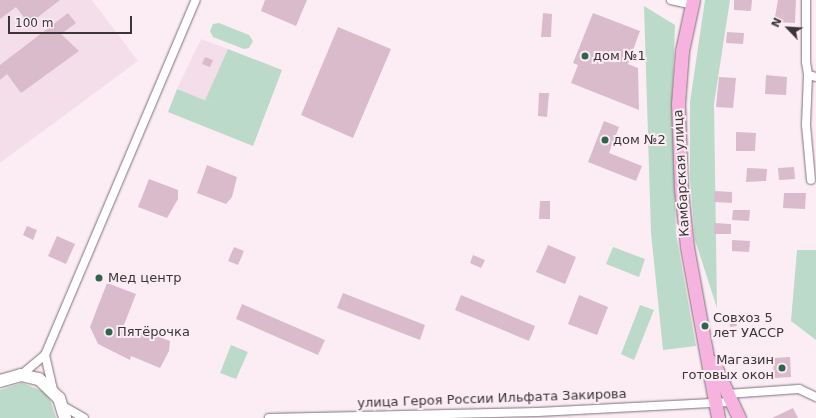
<!DOCTYPE html>
<html>
<head>
<meta charset="utf-8">
<style>
	body { margin:0 }
	#map { position:relative; width:816px; height:418px; overflow:hidden; background:#fcedf5; font-family:"DejaVu Sans",sans-serif }
	div>[style] { position:absolute }
	.built>* { inset:0; background:#f4deea }
	.green>* { inset:0; background:#bcdac9 }
	.building>* { inset:0; background:#d9bbcc }
	.roads { filter:drop-shadow(0 0 1px #7c7077) drop-shadow(0 0 1px #7c7077) }
	.street>* { height:8px; margin:-4px; padding:0 4px; transform-origin:4px; border-radius:4px; background:#fff }
	.secondary>* { height:12px; margin:-6px; padding:0 6px; transform-origin:6px; border-radius:6px; background:#fff }
	.primary>* { height:13px; margin:-6.5px; padding:0 6.5px; transform-origin:6.5px; border-radius:6.5px; background:#f7b3df }
	.dots>* { width:11px; height:11px; translate:-50% -50%; box-sizing:border-box; border:2px solid #fcedf5; border-radius:50% }
	span { translate:-50% -50%; white-space:nowrap; text-align:center; line-height:1.15; -webkit-text-stroke:4px #fcedf5; paint-order:stroke }
	.poi-label { font-size:13px; color:#3b3538 }
	.left { translate:0 -50%; text-align:left }
	.right { translate:-100% -50%; text-align:right }
	.street-label { font-size:13px; color:#3b3538 }
	.north { position:absolute; left:768px; top:8px; width:40px; height:40px; -webkit-text-stroke:3px #fcedf5; paint-order:stroke; rotate:295deg; font-size:11px; font-weight:700; line-height:16px; text-align:center; color:#3b3538 }
	.north::after { content:''; display:block; margin:auto; width:14px; height:18px; background:#3b3538; clip-path:polygon(50% 0,100% 100%,50% 72%,0 100%) }
	.scale { position:absolute; left:8px; top:16px; width:124px; height:18px; box-sizing:border-box; border:2px solid #3b3538; border-top:0; padding-left:5px; font-size:12px; line-height:14px; white-space:nowrap; color:#3b3538; -webkit-text-stroke:3px #fcedf5; paint-order:stroke }
</style>
</head>
<body>
<div id="map">
	<div class="built">
		<div style="clip-path:polygon(0 0,92px 0,138px 61px,0 163px)"></div>
		<div style="clip-path:polygon(201px 39px,228px 49px,205px 100px,177px 89px)"></div>
	</div>
	<div class="green">
		<div style="clip-path:polygon(730px 0,714px 104px,717px 308px,695px 240px,690px 180px,690px 102px,705px 0)"></div>
		<div style="clip-path:polygon(644px 6px,675px 25px,672px 104px,676px 234px,696px 346px,663px 350px,651px 233px)"></div>
		<div style="clip-path:polygon(219px 23px,249px 35px,253px 41px,249px 48px,244px 49px,213px 37px,210px 31px,213px 24px)"></div>
		<div style="clip-path:polygon(228px 49px,282px 70px,253px 146px,168px 112px,177px 89px,217px 105px,205px 100px)"></div>
		<div style="clip-path:polygon(613px 247px,645px 259px,639px 277px,606px 264px)"></div>
		<div style="clip-path:polygon(797px 250px,816px 250px,816px 340px,791px 321px)"></div>
		<div style="clip-path:polygon(640px 305px,654px 310px,634px 360px,621px 354px)"></div>
		<div style="clip-path:polygon(231px 345px,248px 352px,236px 379px,220px 373px)"></div>
		<div style="clip-path:polygon(22px 383px,43px 391px,50px 399px,56px 418px,0 418px,0 390px)"></div>
	</div>
	<div class="building">
		<div style="clip-path:polygon(0 0,60px 0,29px 24px,16px 7px,0 19px)"></div>
		<div style="clip-path:polygon(265px 0,307px 0,296px 26px,261px 11px)"></div>
		<div style="clip-path:polygon(734px 0,752px 0,751px 11px,734px 10px)"></div>
		<div style="clip-path:polygon(778px 0,796px 0,795px 23px,774px 22px)"></div>
		<div style="clip-path:polygon(68px 13px,76px 23px,61px 34px,79px 51px,21px 93px,7px 74px,0 80px,0 65px)"></div>
		<div style="clip-path:polygon(543px 13px,552px 14px,551px 37px,541px 37px)"></div>
		<div style="clip-path:polygon(593px 13px,640px 31px,628px 64px,638px 68px,639px 110px,571px 83px,578px 65px,573px 63px)"></div>
		<div style="clip-path:polygon(338px 27px,391px 49px,353px 138px,301px 115px)"></div>
		<div style="clip-path:polygon(727px 32px,744px 33px,743px 44px,726px 43px)"></div>
		<div style="clip-path:polygon(205px 57px,213px 60px,210px 67px,202px 64px)"></div>
		<div style="clip-path:polygon(766px 75px,787px 77px,786px 95px,765px 94px)"></div>
		<div style="clip-path:polygon(719px 77px,736px 78px,733px 108px,716px 107px)"></div>
		<div style="clip-path:polygon(539px 93px,549px 93px,547px 117px,538px 116px)"></div>
		<div style="clip-path:polygon(604px 121px,619px 127px,609px 153px,642px 166px,636px 181px,588px 162px)"></div>
		<div style="clip-path:polygon(736px 132px,756px 133px,755px 151px,736px 151px)"></div>
		<div style="clip-path:polygon(207px 165px,237px 177px,232px 197px,226px 204px,197px 193px)"></div>
		<div style="clip-path:polygon(794px 167px,795px 179px,779px 180px,778px 168px)"></div>
		<div style="clip-path:polygon(747px 168px,767px 169px,766px 181px,746px 182px)"></div>
		<div style="clip-path:polygon(149px 179px,178px 190px,178px 199px,167px 218px,138px 207px)"></div>
		<div style="clip-path:polygon(715px 191px,732px 192px,732px 203px,714px 202px)"></div>
		<div style="clip-path:polygon(784px 193px,806px 193px,805px 209px,783px 208px)"></div>
		<div style="clip-path:polygon(540px 201px,550px 201px,550px 219px,539px 219px)"></div>
		<div style="clip-path:polygon(733px 210px,750px 210px,749px 221px,732px 220px)"></div>
		<div style="clip-path:polygon(714px 223px,731px 224px,731px 234px,714px 234px)"></div>
		<div style="clip-path:polygon(27px 226px,37px 230px,33px 240px,23px 235px)"></div>
		<div style="clip-path:polygon(57px 236px,75px 244px,66px 264px,48px 256px)"></div>
		<div style="clip-path:polygon(732px 240px,750px 241px,749px 252px,732px 251px)"></div>
		<div style="clip-path:polygon(548px 245px,576px 257px,565px 284px,536px 272px)"></div>
		<div style="clip-path:polygon(234px 247px,244px 251px,238px 265px,228px 261px)"></div>
		<div style="clip-path:polygon(473px 255px,485px 260px,481px 268px,470px 263px)"></div>
		<div style="clip-path:polygon(107px 283px,136px 294px,122px 330px,139px 337px,141px 330px,170px 341px,169px 351px,160px 368px,131px 356px,130px 360px,98px 344px,90px 327px)"></div>
		<div style="clip-path:polygon(343px 293px,425px 325px,420px 340px,337px 308px)"></div>
		<div style="clip-path:polygon(461px 295px,535px 326px,529px 341px,455px 310px)"></div>
		<div style="clip-path:polygon(579px 295px,608px 307px,597px 335px,568px 324px)"></div>
		<div style="clip-path:polygon(242px 304px,325px 340px,318px 355px,236px 319px)"></div>
		<div style="clip-path:polygon(735px 318px,737px 326px,730px 327px,729px 319px)"></div>
		<div style="clip-path:polygon(790px 357px,791px 377px,774px 378px,773px 358px)"></div>
		<div style="clip-path:polygon(793px 408px,798px 418px,772px 418px)"></div>
	</div>
	<div class="roads">
		<div class="street">
			<div style="left:671px;top:0;width:22px;rotate:13deg"></div>
			<div style="left:806px;top:0;width:62px;rotate:90deg"></div>
			<div style="left:806px;top:62px;width:13px;rotate:81deg"></div>
			<div style="left:808px;top:75px;width:8px;rotate:14deg"></div>
			<div style="left:808px;top:75px;width:50px;rotate:92.3deg"></div>
			<div style="left:806px;top:125px;width:55px;rotate:84.8deg"></div>
			<div style="left:45px;top:355px;width:36px;rotate:77deg"></div>
			<div style="left:21px;top:375px;width:31px;rotate:-40deg"></div>
			<div style="left:45px;top:355px;width:386px;rotate:-67deg"></div>
			<div style="left:727px;top:394px;width:72px;rotate:-4deg"></div>
			<div style="left:799px;top:389px;width:19px;rotate:25deg"></div>
			<div style="left:63px;top:406px;width:24px;rotate:30deg"></div>
			<div style="left:269px;top:418px;width:269px;rotate:-1.3deg"></div>
			<div style="left:538px;top:412px;width:193px;rotate:-3deg"></div>
		</div>
		<div class="secondary">
			<div style="left:0;top:381px;width:22px;rotate:-16deg"></div>
			<div style="left:21px;top:375px;width:18px;rotate:13deg"></div>
			<div style="left:39px;top:379px;width:28px;rotate:44deg"></div>
			<div style="left:59px;top:398px;width:21px;rotate:73deg"></div>
		</div>
		<div class="primary">
			<div style="left:693px;top:0;width:52px;rotate:102.2deg"></div>
			<div style="left:682px;top:51px;width:53px;rotate:94.3deg"></div>
			<div style="left:678px;top:104px;width:85px;rotate:88deg"></div>
			<div style="left:681px;top:189px;width:58px;rotate:84.1deg"></div>
			<div style="left:687px;top:247px;width:174px;rotate:79.7deg"></div>
			<div style="left:713px;top:362px;width:62px;rotate:65.1deg"></div>
		</div>
	</div>
	<div class="dots">
		<div style="left:585px;top:56px;background:#2f654b"></div>
		<div style="left:605px;top:140px;background:#2f654b"></div>
		<div style="left:99px;top:278px;background:#2f654b"></div>
		<div style="left:705px;top:326px;background:#2f654b"></div>
		<div style="left:109px;top:332px;background:#2f654b"></div>
		<div style="left:782px;top:368px;background:#2f654b"></div>
	</div>
	<div class="poi-label">
		<span class="left" style="left:593px;top:56px">дом №1</span>
		<span class="left" style="left:613px;top:140px">дом №2</span>
		<span class="left" style="left:108px;top:278px">Мед центр</span>
		<span class="left" style="left:713px;top:326px">Совхоз 5<br>лет УАССР</span>
		<span class="left" style="left:117px;top:332px">Пятёрочка</span>
		<span class="right" style="left:774px;top:368px">Магазин<br>готовых окон</span>
	</div>
	<div class="street-label">
		<span style="left:682px;top:173px;rotate:-93deg">Камбарская улица</span>
		<span style="left:492px;top:399px;rotate:-2deg">улица Героя России Ильфата Закирова</span>
	</div>
	<div class="north">N</div>
	<div class="scale">100 m</div>
</div>
</body>
</html>
